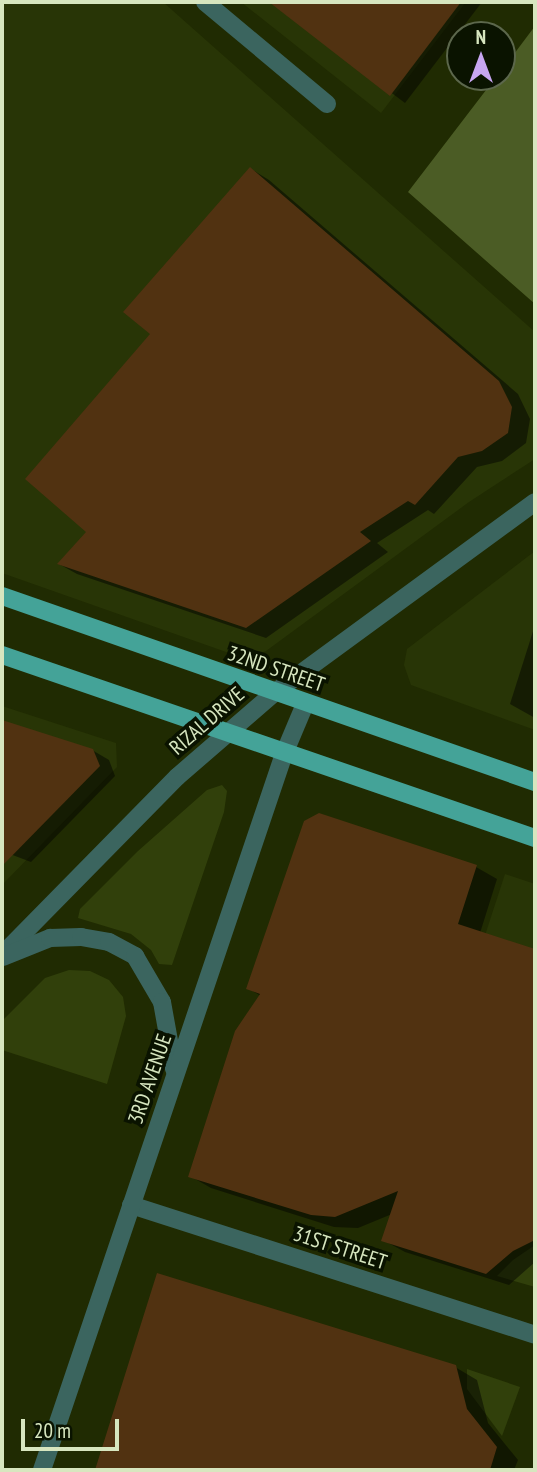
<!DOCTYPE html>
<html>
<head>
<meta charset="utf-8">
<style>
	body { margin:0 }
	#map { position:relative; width:537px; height:1472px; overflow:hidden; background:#202b02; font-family:"PT Sans Narrow",sans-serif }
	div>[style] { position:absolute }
	.built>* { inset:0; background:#283506 }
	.green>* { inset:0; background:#31400b }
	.forest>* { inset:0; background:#4b5c25 }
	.shadow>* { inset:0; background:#0007 }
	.building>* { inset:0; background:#513211 }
	.minor>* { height:18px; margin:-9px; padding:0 9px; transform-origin:9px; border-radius:9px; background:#3b655f }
	.major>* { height:18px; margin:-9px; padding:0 9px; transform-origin:9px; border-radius:9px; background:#44a398 }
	span { translate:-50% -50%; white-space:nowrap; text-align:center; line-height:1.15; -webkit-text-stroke:7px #0a1300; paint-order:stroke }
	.street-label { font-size:21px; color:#d7e6bf }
	.frame { position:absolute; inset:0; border:4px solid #d7e6bf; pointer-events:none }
	.north { position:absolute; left:446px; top:21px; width:70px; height:70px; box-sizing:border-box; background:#0a1300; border:2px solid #5c674c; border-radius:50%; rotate:0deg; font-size:19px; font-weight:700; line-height:28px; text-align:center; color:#d7e6bf }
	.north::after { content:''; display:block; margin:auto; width:24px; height:32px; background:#c7a6f0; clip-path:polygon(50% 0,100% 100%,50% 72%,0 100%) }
	.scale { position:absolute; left:21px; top:1419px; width:98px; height:32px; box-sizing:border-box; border:4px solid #d7e6bf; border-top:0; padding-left:9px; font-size:21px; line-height:24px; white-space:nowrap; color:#d7e6bf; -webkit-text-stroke:5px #0a1300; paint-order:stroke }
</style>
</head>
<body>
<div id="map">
	<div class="built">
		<div style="clip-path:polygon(2px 2px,163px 2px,535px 332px,535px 459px,469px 502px,266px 651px,246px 659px,2px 573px)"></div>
		<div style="clip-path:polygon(241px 2px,466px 2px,381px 113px)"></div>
		<div style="clip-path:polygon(535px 551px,535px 730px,411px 685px,404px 665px,407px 649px)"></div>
		<div style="clip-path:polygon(2px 706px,116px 743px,117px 767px,2px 885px)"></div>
		<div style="clip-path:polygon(505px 874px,535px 884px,535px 1087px,445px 1058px)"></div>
	</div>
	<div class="green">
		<div style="clip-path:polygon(222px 785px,227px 791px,224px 812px,172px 965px,159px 964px,151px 950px,131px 934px,78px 918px,80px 909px,138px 851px,207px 790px)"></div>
		<div style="clip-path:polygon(69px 970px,90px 971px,109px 980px,123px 997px,126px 1016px,107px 1084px,2px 1050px,2px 1021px,45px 978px)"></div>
		<div style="clip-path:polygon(535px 1245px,535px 1287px,497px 1276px,513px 1260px)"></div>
		<div style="clip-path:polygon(467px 1369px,520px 1387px,502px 1436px,467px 1389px)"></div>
	</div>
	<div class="forest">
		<div style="clip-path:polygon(535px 26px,535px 304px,408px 192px,496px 77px,502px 77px,502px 70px)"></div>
	</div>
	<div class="shadow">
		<div style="clip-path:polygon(271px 2px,482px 2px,405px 103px)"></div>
		<div style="clip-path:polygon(251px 169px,269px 180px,518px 394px,530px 419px,526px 443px,502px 461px,477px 467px,434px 514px,428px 510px,377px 543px,388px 552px,266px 638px,77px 574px,59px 564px,89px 532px,153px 334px)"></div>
		<div style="clip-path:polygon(535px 625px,535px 718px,510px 704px)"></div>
		<div style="clip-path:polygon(2px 724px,92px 750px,109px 760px,115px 776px,31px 862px,2px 851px)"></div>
		<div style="clip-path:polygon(476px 867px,497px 879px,480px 933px,535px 951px,535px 1262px,509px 1285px,405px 1252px,383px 1240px,392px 1214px,358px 1228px,334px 1227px,211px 1188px,190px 1176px,261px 996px,248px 988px)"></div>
		<div style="clip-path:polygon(158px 1276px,455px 1367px,477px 1380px,488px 1423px,518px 1460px,514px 1470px,97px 1470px)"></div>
	</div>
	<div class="building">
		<div style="clip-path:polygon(269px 2px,461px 2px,390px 96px)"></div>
		<div style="clip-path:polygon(250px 167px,499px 381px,512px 407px,508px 433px,482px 451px,458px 457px,415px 505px,408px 501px,360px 532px,371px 541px,246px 628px,57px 564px,86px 532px,25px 479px,150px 334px,123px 312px)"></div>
		<div style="clip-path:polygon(2px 720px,93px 749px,100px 766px,2px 866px)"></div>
		<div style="clip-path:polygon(319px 813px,477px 865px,458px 924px,535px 949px,535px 1240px,513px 1251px,486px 1274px,381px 1241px,398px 1191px,335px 1217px,311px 1215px,188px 1177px,235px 1031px,260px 994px,246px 989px,304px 821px)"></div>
		<div style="clip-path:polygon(157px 1273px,456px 1365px,467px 1409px,497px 1447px,490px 1470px,95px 1470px)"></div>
	</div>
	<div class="minor">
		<div style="left:205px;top:2px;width:159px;rotate:39.9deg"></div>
		<div style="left:2px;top:955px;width:250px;rotate:-45.5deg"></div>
		<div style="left:177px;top:777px;width:128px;rotate:-40.9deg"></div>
		<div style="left:274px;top:693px;width:323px;rotate:-36.2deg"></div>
		<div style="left:3px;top:957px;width:51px;rotate:-22deg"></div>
		<div style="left:50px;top:938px;width:31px;rotate:-2deg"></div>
		<div style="left:81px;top:937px;width:28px;rotate:10deg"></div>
		<div style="left:109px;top:942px;width:30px;rotate:28deg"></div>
		<div style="left:135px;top:956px;width:53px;rotate:59.6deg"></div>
		<div style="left:162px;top:1002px;width:68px;rotate:79.8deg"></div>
		<div style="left:131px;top:1205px;width:424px;rotate:17.8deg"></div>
		<div style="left:42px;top:1470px;width:756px;rotate:-71.33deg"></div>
		<div style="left:284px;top:754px;width:54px;rotate:-67.2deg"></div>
	</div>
	<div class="major">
		<div style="left:2px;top:596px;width:565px;rotate:19.24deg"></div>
		<div style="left:2px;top:655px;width:564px;rotate:18.95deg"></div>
	</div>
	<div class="street-label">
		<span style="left:276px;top:669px;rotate:19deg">32ND STREET</span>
		<span style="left:207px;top:721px;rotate:-41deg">RIZAL DRIVE</span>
		<span style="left:150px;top:1079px;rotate:-71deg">3RD AVENUE</span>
		<span style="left:340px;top:1248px;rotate:18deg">31ST STREET</span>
	</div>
	<div class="frame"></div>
	<div class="north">N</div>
	<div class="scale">20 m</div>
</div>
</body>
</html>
